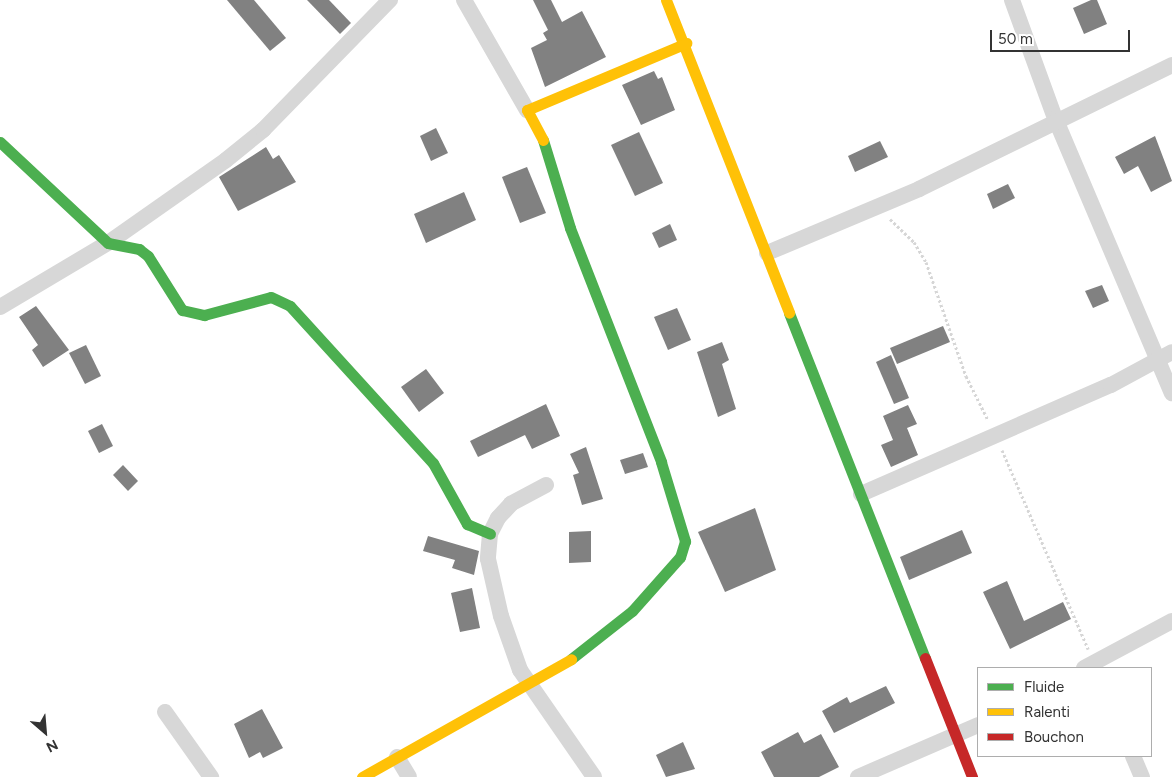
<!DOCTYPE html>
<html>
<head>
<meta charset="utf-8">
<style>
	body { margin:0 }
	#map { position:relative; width:1172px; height:777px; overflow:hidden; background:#fff; font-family:Figtree,sans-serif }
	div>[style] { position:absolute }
	.building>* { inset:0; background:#818181 }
	.path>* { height:3px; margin-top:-1.5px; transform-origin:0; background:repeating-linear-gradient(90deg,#d6d6d6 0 2.5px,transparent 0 5px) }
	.street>* { height:16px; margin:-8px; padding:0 8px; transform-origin:8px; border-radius:8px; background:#d7d7d7 }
	.fast>* { height:11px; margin:-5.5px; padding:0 5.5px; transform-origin:5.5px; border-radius:5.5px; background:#4caf50 }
	.slow>* { height:11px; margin:-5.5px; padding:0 5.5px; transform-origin:5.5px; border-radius:5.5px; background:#ffc107 }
	.jam>* { height:11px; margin:-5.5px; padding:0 5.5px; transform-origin:5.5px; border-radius:5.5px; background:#c62828 }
	span { translate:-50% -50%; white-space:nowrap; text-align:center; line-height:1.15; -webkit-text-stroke:5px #fff; paint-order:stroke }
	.legend { position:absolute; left:977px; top:667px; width:175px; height:90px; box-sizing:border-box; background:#fff; border:1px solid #adadad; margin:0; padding:6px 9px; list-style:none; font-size:15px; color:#333 }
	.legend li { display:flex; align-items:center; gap:10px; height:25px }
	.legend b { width:25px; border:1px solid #adadad }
	.north { position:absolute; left:20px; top:707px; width:50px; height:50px; -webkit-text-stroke:4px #fff; paint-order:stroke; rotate:153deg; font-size:14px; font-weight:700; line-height:20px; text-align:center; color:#333 }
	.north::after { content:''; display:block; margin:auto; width:18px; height:22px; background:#333; clip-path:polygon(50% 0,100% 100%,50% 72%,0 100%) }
	.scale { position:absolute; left:990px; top:30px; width:140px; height:22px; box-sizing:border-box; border:2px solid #333; border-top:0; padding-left:6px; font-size:15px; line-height:18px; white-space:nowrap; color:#333; -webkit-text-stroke:4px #fff; paint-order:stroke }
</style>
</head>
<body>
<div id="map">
	<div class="building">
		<div style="clip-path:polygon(227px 0,254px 0,286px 38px,270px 51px)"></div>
		<div style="clip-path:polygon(307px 0,329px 0,351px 23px,340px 34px)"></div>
		<div style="clip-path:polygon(533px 0,551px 0,562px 22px,582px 11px,606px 57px,545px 87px,531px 48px,547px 40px,543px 33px,548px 30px)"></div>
		<div style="clip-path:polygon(1091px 0,1097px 0,1107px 24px,1084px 34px,1073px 8px)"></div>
		<div style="clip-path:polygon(654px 71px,658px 79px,662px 77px,675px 110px,641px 125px,622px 85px)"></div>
		<div style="clip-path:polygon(436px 128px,448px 153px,431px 161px,420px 136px)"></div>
		<div style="clip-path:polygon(639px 132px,663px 183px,635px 196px,611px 145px)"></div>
		<div style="clip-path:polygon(1155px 136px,1172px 181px,1151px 192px,1138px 166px,1124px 174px,1115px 157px)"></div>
		<div style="clip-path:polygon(880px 141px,888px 157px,855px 172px,848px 156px)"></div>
		<div style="clip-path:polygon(266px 147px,273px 159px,279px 155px,296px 182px,238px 211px,219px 177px)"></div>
		<div style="clip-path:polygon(527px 167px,546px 213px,520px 223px,502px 177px)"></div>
		<div style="clip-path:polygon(1008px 184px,1015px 198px,993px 209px,987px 194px)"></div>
		<div style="clip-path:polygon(464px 192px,476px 220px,426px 243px,414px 214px)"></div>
		<div style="clip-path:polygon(670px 224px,677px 240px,659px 248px,652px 233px)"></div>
		<div style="clip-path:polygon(1102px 285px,1109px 301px,1093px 308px,1085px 291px)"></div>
		<div style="clip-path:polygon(36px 306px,69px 350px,43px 367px,32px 350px,38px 345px,19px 317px)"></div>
		<div style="clip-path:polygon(677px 308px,691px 340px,668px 350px,654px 317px)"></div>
		<div style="clip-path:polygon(943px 326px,950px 342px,897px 364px,890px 348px)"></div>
		<div style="clip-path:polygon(722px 342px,729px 360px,722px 364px,736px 409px,718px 417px,697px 352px)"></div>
		<div style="clip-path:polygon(86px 345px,101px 376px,85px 384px,69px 353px)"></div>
		<div style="clip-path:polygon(891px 355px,909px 398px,894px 404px,876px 362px)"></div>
		<div style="clip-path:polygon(426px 369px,444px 393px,419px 412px,401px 387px)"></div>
		<div style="clip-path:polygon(546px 404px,560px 436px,532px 449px,525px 435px,478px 457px,470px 441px)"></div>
		<div style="clip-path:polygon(908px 405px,917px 424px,907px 428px,918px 455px,891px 467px,881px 445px,893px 440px,883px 416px)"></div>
		<div style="clip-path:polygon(102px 424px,113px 446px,99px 453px,88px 431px)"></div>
		<div style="clip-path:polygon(586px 447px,603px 499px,582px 505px,573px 475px,579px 473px,570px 454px)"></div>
		<div style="clip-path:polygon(643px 453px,648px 467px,625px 474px,620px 460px)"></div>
		<div style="clip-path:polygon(123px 465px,138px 481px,128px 491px,113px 475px)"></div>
		<div style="clip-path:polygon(755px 508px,776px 570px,725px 592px,698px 532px)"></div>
		<div style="clip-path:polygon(962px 530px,972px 553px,909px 580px,900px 557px)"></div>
		<div style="clip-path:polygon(591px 531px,591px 562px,569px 563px,569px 532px)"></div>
		<div style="clip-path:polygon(428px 536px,479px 551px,474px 575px,452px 568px,455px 560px,423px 551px)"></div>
		<div style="clip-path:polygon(1007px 581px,1024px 621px,1063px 602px,1071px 619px,1010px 649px,983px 592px)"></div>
		<div style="clip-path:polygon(472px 588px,480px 628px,460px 632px,451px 593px)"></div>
		<div style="clip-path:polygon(886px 686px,895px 703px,834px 733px,822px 711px,847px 697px,850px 703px)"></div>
		<div style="clip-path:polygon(262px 709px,283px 748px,263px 758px,260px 752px,249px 758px,234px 724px)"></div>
		<div style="clip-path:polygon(798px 732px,804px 743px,821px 734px,839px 767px,819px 777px,774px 777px,761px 752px)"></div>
		<div style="clip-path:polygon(683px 742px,695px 769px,666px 777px,656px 755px)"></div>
	</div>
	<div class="path">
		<div style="left:890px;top:219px;width:33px;rotate:44deg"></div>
		<div style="left:914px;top:242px;width:23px;rotate:59deg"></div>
		<div style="left:926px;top:262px;width:121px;rotate:70.7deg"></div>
		<div style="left:966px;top:376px;width:49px;rotate:63.4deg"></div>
		<div style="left:1002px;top:450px;width:217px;rotate:66.6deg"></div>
	</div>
	<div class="street">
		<div style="left:464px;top:0;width:127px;rotate:60.2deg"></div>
		<div style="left:1012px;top:0;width:126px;rotate:70deg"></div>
		<div style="left:1055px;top:118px;width:299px;rotate:67deg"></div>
		<div style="left:767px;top:253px;width:165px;rotate:-22.8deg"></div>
		<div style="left:919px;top:189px;width:282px;rotate:-26.1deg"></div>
		<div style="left:0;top:307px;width:126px;rotate:-30.7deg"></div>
		<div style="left:108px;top:243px;width:144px;rotate:-35.1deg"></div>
		<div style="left:226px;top:160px;width:48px;rotate:-39deg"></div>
		<div style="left:263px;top:130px;width:182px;rotate:-45.7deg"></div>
		<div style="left:546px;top:485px;width:40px;rotate:152deg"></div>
		<div style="left:511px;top:504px;width:19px;rotate:133deg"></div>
		<div style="left:498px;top:518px;width:18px;rotate:117deg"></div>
		<div style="left:490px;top:534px;width:25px;rotate:95deg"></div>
		<div style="left:488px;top:559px;width:58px;rotate:77.2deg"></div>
		<div style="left:501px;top:616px;width:57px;rotate:70.6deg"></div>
		<div style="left:520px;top:670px;width:130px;rotate:55.3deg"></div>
		<div style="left:861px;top:494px;width:273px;rotate:-23.6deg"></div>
		<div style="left:1111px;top:385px;width:69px;rotate:-28.4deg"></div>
		<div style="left:1084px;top:668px;width:100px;rotate:-28.1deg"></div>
		<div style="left:165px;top:712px;width:80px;rotate:54.7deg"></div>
		<div style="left:1133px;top:756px;width:23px;rotate:67deg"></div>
		<div style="left:397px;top:757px;width:23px;rotate:59deg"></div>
		<div style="left:858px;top:777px;width:131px;rotate:-23.4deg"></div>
	</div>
	<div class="fast">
		<div style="left:543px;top:140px;width:92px;rotate:72.9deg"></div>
		<div style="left:570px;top:228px;width:251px;rotate:68.7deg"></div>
		<div style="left:661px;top:462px;width:83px;rotate:73.1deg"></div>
		<div style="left:685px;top:541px;width:17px;rotate:107deg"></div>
		<div style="left:680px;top:557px;width:72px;rotate:131.6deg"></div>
		<div style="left:632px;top:611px;width:78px;rotate:141.8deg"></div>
		<div style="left:0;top:142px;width:148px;rotate:43.1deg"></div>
		<div style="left:108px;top:243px;width:32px;rotate:11deg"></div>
		<div style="left:139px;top:249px;width:11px;rotate:38deg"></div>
		<div style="left:148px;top:256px;width:64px;rotate:57.8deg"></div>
		<div style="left:182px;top:310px;width:23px;rotate:13deg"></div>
		<div style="left:204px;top:315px;width:69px;rotate:-15deg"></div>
		<div style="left:271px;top:297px;width:21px;rotate:25deg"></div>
		<div style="left:290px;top:306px;width:212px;rotate:47.7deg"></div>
		<div style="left:433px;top:463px;width:70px;rotate:60.9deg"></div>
		<div style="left:467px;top:524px;width:25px;rotate:23deg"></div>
		<div style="left:789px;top:313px;width:371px;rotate:68.5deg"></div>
	</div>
	<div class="slow">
		<div style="left:666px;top:0;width:336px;rotate:68.5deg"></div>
		<div style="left:543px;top:140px;width:34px;rotate:-118deg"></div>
		<div style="left:527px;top:110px;width:173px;rotate:-22.8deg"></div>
		<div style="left:362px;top:777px;width:240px;rotate:-29.4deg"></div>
	</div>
	<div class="jam">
		<div style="left:925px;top:658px;width:128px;rotate:68.4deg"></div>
	</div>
	<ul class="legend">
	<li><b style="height:6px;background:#4caf50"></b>Fluide</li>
	<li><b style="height:6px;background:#ffc107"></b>Ralenti</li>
	<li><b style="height:6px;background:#c62828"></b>Bouchon</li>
	</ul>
	<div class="north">N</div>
	<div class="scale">50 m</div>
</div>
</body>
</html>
